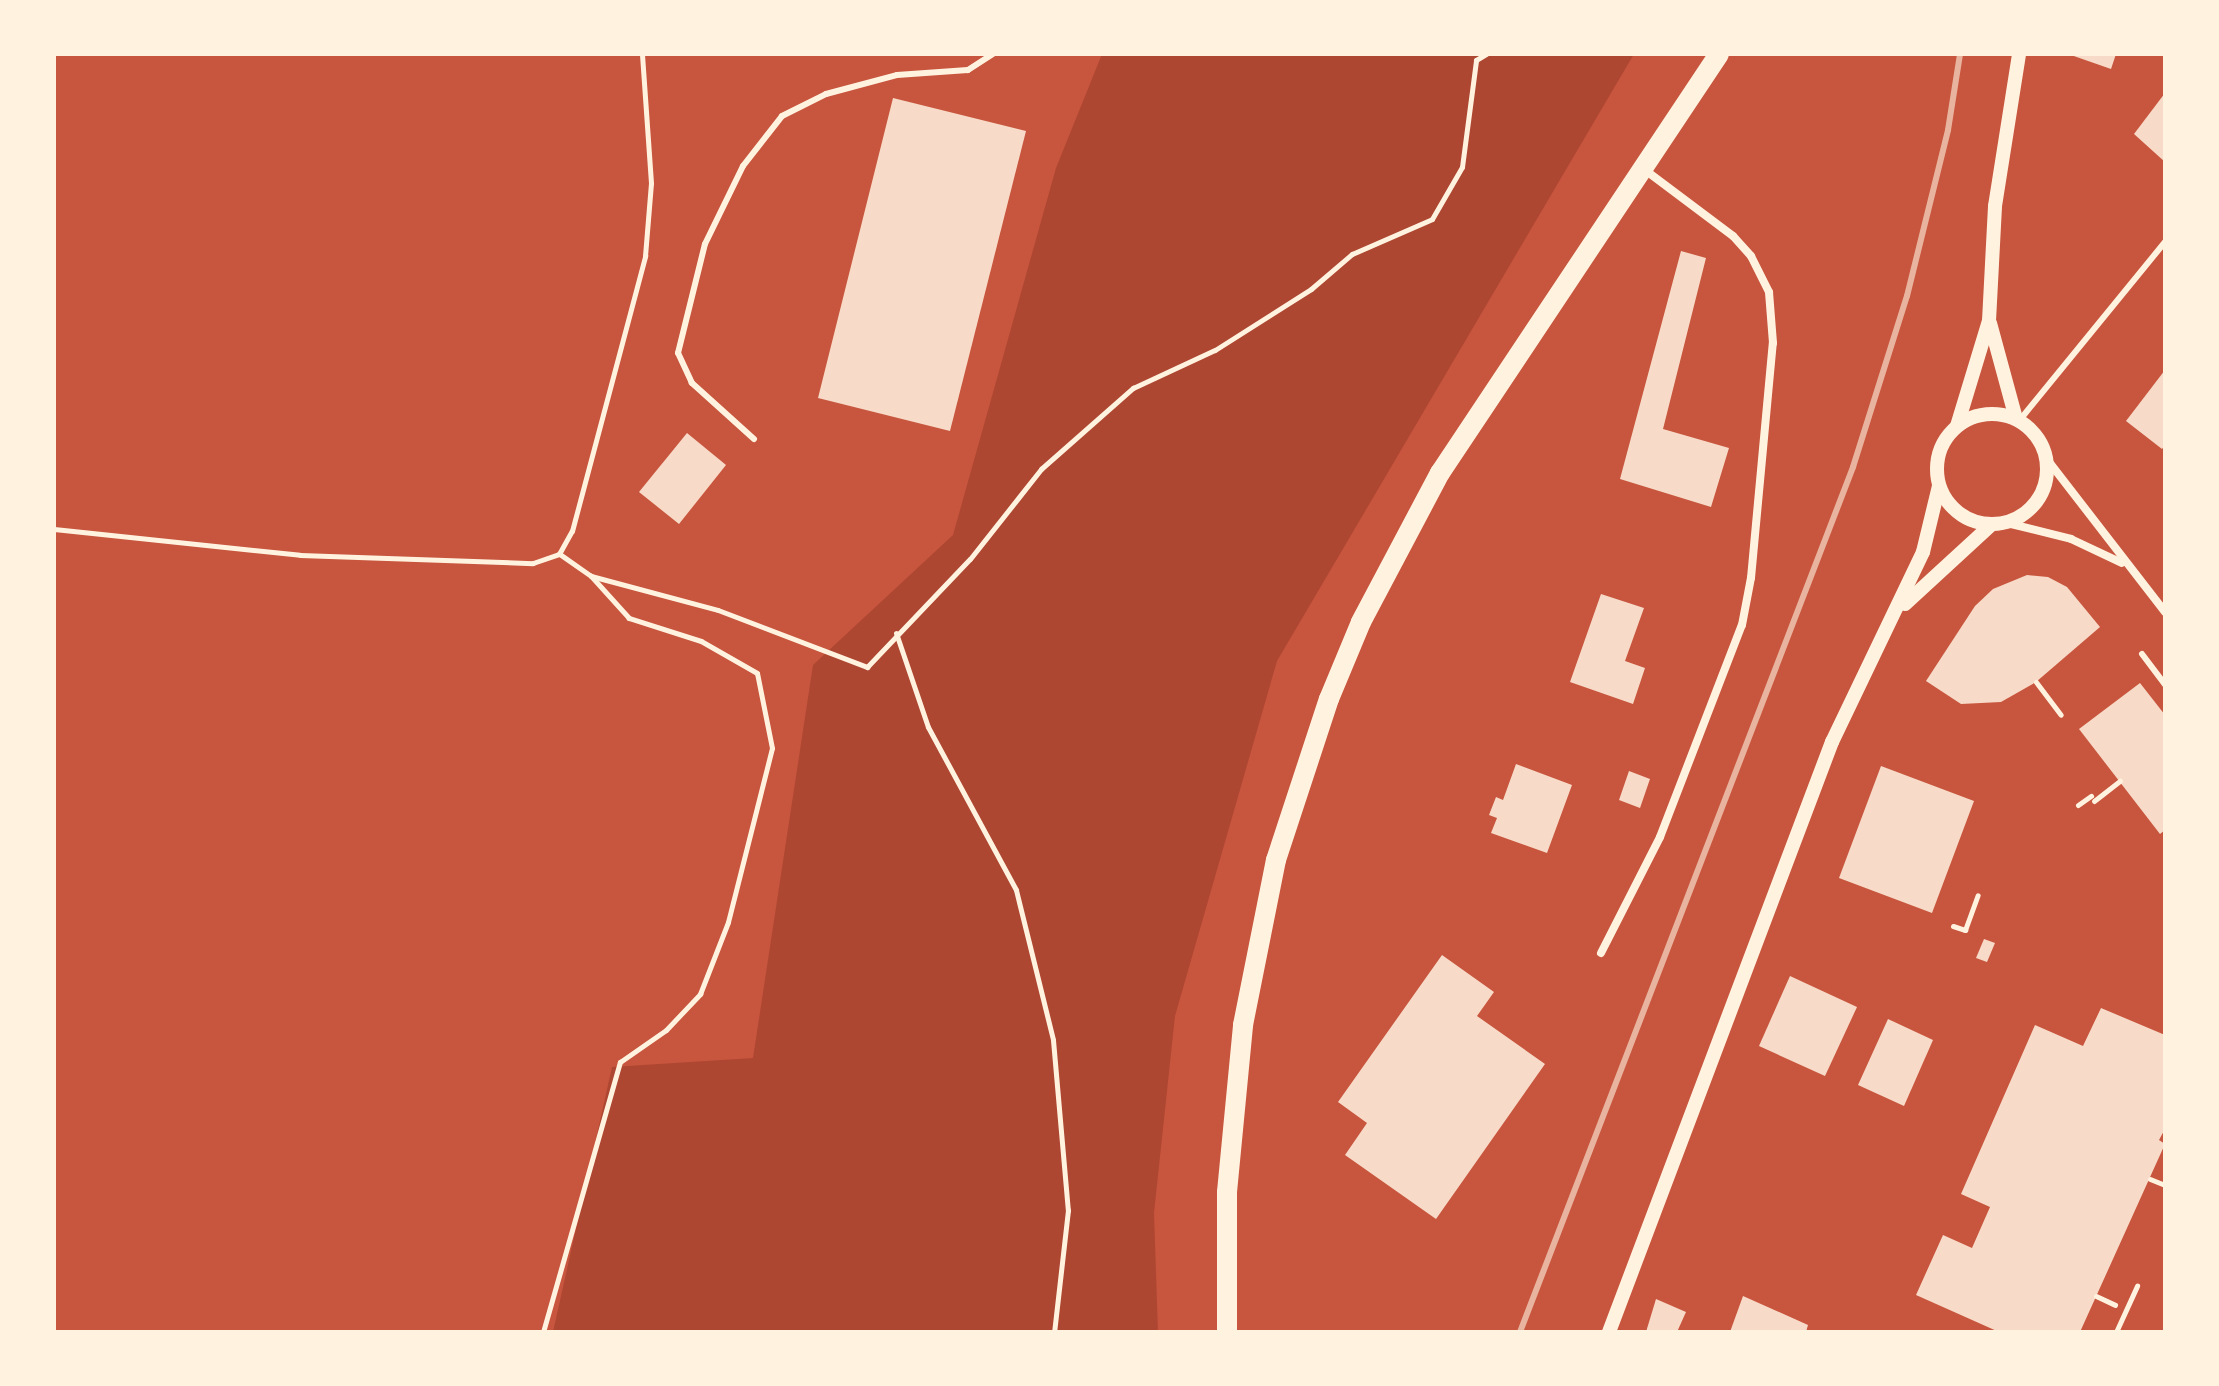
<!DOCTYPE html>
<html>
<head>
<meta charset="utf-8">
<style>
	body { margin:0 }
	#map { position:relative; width:2219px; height:1386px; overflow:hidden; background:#c8553d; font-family:Arial,sans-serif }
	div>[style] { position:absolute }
	.green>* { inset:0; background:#ae4732 }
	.building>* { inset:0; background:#f7dbc8 }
	.path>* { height:5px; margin:-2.5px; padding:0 2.5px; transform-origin:2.5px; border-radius:2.5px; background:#fff3e0 }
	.service>* { height:6px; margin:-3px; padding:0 3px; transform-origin:3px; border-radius:3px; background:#fff3e0 }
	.minor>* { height:8px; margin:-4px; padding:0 4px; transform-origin:4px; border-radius:4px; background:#fff3e0 }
	.tertiary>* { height:14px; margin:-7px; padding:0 7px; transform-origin:7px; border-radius:7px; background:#fff3e0 }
	.tertiary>.ring { margin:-7px; padding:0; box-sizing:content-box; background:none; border:14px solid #fff3e0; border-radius:50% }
	.primary>* { height:20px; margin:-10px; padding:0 10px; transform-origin:10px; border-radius:10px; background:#fff3e0 }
	.rail>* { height:6px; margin:-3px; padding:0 3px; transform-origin:3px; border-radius:3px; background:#e9b49f }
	span { translate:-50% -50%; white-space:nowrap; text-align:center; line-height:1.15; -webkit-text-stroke:6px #fff3e0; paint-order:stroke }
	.frame { position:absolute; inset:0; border:56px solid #fff3e0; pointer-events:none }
</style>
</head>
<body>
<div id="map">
	<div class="green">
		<div style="clip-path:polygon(1102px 54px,1634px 54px,1277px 661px,1175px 1016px,1154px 1213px,1158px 1332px,553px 1332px,612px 1067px,753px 1058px,813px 665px,953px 535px,1056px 168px)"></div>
	</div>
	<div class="building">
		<div style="clip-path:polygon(2068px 54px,2116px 54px,2111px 69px)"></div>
		<div style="clip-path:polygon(2165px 93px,2165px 162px,2134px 134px)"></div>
		<div style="clip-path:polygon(893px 98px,1026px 131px,950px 431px,818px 398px)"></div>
		<div style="clip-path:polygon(1681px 251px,1706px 258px,1663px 429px,1729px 448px,1711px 507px,1620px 479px)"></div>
		<div style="clip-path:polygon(2165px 370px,2165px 445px,2162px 449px,2126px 421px)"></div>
		<div style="clip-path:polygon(687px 433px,726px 465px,679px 524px,639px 492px)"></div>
		<div style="clip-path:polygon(2027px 575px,2048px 577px,2067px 587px,2100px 627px,2036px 682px,2001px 702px,1961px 704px,1926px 681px,1975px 606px,1993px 589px)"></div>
		<div style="clip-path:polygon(1601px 594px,1644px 608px,1625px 661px,1645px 668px,1633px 704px,1570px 682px)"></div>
		<div style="clip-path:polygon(2140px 683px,2165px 715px,2165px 830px,2160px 834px,2079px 729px)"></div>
		<div style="clip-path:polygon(1516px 764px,1572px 785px,1547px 853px,1491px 833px,1497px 818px,1489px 815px,1496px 797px,1503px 800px)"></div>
		<div style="clip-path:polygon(1881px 766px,1974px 801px,1932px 913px,1839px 878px)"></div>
		<div style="clip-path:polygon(1629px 771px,1650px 779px,1640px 808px,1619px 800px)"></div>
		<div style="clip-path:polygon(1984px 939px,1995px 943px,1987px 962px,1976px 958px)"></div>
		<div style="clip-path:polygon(1442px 955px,1494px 992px,1477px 1016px,1545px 1064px,1436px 1219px,1345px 1155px,1367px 1123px,1338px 1102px)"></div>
		<div style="clip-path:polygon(1790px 976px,1857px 1007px,1825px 1076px,1759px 1046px)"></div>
		<div style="clip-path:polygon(2101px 1008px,2165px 1035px,2165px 1129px,2159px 1140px,2165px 1144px,2080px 1332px,1999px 1332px,1916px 1295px,1943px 1235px,1972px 1248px,1990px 1207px,1961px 1194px,2035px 1025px,2083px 1046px)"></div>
		<div style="clip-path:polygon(1888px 1019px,1933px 1040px,1904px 1106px,1858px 1085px)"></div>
		<div style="clip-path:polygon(1743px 1296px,1808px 1325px,1806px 1332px,1730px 1332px)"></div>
		<div style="clip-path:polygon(1656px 1299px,1686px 1312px,1677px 1332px,1646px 1332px)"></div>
	</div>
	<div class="path">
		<div style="left:54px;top:529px;width:247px;rotate:6deg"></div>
		<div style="left:300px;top:555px;width:233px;rotate:2deg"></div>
		<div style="left:533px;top:563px;width:28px;rotate:-19deg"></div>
		<div style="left:559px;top:554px;width:26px;rotate:-61deg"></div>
		<div style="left:572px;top:531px;width:285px;rotate:-75.1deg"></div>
		<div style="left:645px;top:256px;width:73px;rotate:-85.3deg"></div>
		<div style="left:651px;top:183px;width:129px;rotate:-94deg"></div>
		<div style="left:591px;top:576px;width:131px;rotate:15deg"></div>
		<div style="left:718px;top:610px;width:160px;rotate:20.9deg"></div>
		<div style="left:867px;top:667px;width:149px;rotate:-46.4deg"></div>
		<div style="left:970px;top:559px;width:115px;rotate:-51.7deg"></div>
		<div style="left:1041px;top:469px;width:123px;rotate:-41.4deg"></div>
		<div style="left:1133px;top:388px;width:90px;rotate:-24.9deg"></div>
		<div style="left:1215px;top:350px;width:114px;rotate:-32.4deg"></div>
		<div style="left:1311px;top:289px;width:54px;rotate:-40.5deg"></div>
		<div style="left:1352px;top:254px;width:87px;rotate:-23.6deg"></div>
		<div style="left:1432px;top:219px;width:60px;rotate:-60deg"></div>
		<div style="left:1462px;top:167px;width:108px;rotate:-82.5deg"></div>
		<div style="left:1476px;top:60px;width:12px;rotate:-31deg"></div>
		<div style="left:896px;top:633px;width:99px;rotate:71.2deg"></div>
		<div style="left:928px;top:727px;width:185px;rotate:61.6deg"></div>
		<div style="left:1016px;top:890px;width:154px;rotate:76.1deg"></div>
		<div style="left:1053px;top:1040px;width:171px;rotate:85deg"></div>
		<div style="left:1068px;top:1210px;width:123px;rotate:96.5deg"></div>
		<div style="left:2036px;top:682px;width:41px;rotate:52.9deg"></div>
		<div style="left:2094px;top:801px;width:33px;rotate:-38deg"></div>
		<div style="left:2078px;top:805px;width:16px;rotate:-35deg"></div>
		<div style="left:1953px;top:926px;width:13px;rotate:18deg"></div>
		<div style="left:1965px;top:930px;width:37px;rotate:-70deg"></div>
		<div style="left:2150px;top:1179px;width:16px;rotate:22deg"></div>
		<div style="left:2096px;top:1296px;width:21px;rotate:25deg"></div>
		<div style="left:543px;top:1332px;width:281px;rotate:-74.1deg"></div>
		<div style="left:620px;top:1062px;width:56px;rotate:-34.8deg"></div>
		<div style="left:666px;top:1030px;width:50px;rotate:-46.6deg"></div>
		<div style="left:700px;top:994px;width:77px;rotate:-68.7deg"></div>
		<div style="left:728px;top:922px;width:179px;rotate:-75.8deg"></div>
		<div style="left:772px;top:748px;width:76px;rotate:-101.3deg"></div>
		<div style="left:757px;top:673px;width:64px;rotate:-150.3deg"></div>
		<div style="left:701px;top:641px;width:76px;rotate:-162.3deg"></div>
		<div style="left:629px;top:618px;width:57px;rotate:-132.1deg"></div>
		<div style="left:591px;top:576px;width:39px;rotate:-145deg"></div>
		<div style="left:2116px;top:1332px;width:51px;rotate:-65.5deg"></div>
	</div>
	<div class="service">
		<div style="left:2019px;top:421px;width:231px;rotate:-50.8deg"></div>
		<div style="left:754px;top:439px;width:84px;rotate:-137.9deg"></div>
		<div style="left:692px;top:383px;width:33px;rotate:-115deg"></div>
		<div style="left:678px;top:353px;width:112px;rotate:-76.1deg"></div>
		<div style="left:705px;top:244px;width:87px;rotate:-64deg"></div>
		<div style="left:743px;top:166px;width:63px;rotate:-52deg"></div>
		<div style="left:782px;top:116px;width:49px;rotate:-26.6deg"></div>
		<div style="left:826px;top:94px;width:73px;rotate:-15deg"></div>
		<div style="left:897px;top:75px;width:71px;rotate:-4deg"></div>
		<div style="left:968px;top:70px;width:30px;rotate:-33deg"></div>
		<div style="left:2142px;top:654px;width:39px;rotate:53deg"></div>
	</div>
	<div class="minor">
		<div style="left:2046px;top:458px;width:195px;rotate:52.3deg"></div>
		<div style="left:2007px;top:523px;width:66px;rotate:14deg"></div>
		<div style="left:2071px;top:539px;width:56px;rotate:25.2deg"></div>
		<div style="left:1601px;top:953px;width:130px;rotate:-63deg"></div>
		<div style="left:1660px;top:837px;width:227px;rotate:-68.9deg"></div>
		<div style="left:1742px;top:625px;width:48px;rotate:-79.2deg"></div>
		<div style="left:1751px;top:578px;width:236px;rotate:-84.7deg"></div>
		<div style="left:1773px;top:343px;width:51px;rotate:-94.5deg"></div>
		<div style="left:1769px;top:292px;width:40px;rotate:-116.6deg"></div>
		<div style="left:1751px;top:256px;width:27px;rotate:-132deg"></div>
		<div style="left:1733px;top:236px;width:110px;rotate:-143.1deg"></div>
	</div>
	<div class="tertiary">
		<div style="left:1990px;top:323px;width:99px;rotate:74.8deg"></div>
		<div class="ring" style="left:1937px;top:414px;width:96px;height:96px"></div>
		<div style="left:1957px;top:426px;width:110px;rotate:-73.1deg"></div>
		<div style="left:1989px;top:321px;width:115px;rotate:-87deg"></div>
		<div style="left:1995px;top:206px;width:154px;rotate:-81deg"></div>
		<div style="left:1905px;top:604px;width:117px;rotate:-42.6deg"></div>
		<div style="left:1609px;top:1332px;width:631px;rotate:-69.3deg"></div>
		<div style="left:1832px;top:742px;width:211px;rotate:-64.4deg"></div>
		<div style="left:1923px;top:552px;width:68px;rotate:-76.4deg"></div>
	</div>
	<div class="primary">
		<div style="left:1227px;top:1332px;width:140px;rotate:-90deg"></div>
		<div style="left:1227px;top:1192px;width:168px;rotate:-84.5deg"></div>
		<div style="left:1243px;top:1025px;width:168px;rotate:-78.7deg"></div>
		<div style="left:1276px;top:860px;width:169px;rotate:-71.8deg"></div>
		<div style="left:1329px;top:699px;width:83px;rotate:-67.4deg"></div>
		<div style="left:1361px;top:622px;width:169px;rotate:-62.1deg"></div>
		<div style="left:1440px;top:473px;width:503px;rotate:-56.34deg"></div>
	</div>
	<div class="rail">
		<div style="left:1520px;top:1332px;width:927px;rotate:-68.94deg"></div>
		<div style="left:1853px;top:467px;width:179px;rotate:-72.5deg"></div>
		<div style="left:1907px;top:296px;width:171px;rotate:-76.1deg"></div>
		<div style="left:1948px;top:130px;width:77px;rotate:-81deg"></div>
	</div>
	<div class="frame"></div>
</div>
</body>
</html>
